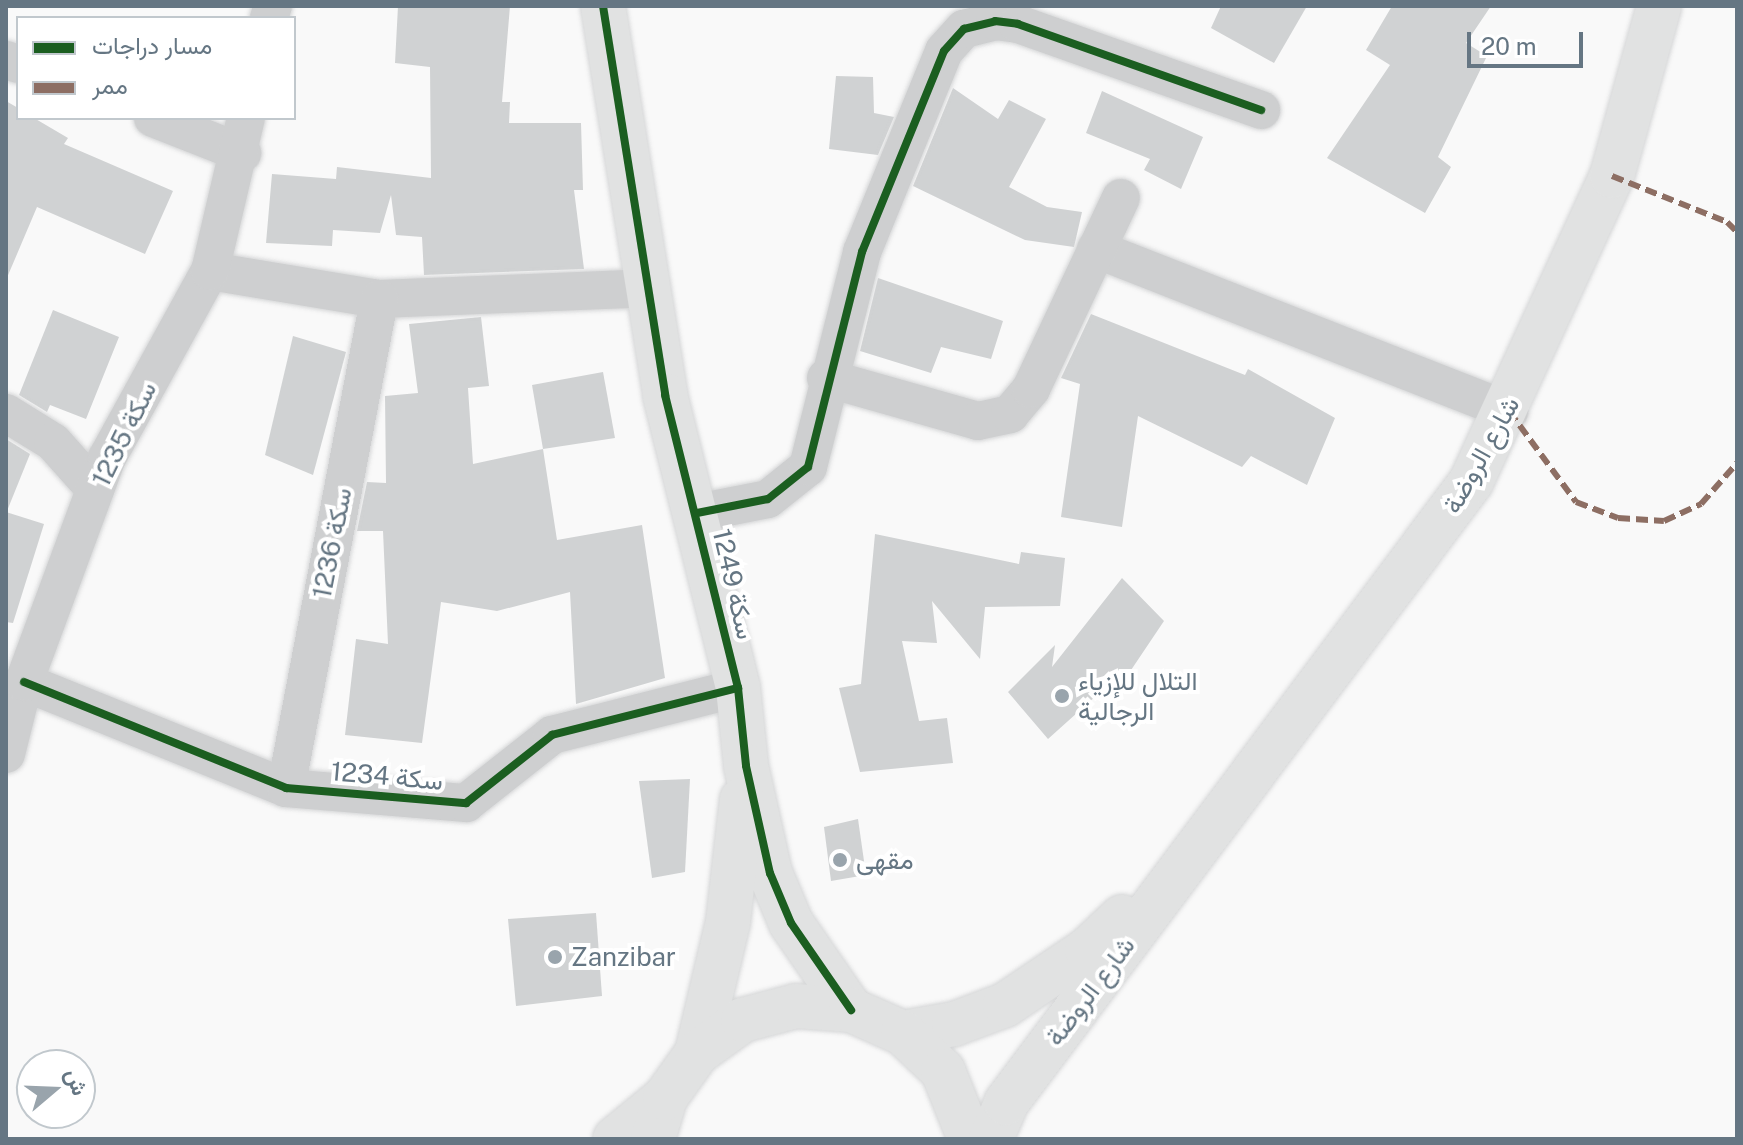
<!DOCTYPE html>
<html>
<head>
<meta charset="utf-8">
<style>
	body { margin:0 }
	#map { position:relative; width:1743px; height:1145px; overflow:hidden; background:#f9f9f9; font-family:"Public Sans",Vazirmatn,sans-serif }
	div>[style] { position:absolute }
	.building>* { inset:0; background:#d0d2d3 }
	.roads { filter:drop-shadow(0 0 2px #d5d6d7) drop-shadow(0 0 2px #d5d6d7) }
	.street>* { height:38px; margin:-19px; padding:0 19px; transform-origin:19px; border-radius:19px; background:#cecfd0 }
	.secondary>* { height:44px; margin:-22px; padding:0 22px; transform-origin:22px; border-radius:22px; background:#e1e2e2 }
	.quiet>* { height:6px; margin-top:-3px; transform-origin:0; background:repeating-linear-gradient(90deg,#8d6e63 0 12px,transparent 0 18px) }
	.cycleway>* { height:8px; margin:-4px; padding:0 4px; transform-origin:4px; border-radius:4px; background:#1b5e20 }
	.dots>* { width:22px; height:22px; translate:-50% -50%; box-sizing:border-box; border:4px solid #fff; border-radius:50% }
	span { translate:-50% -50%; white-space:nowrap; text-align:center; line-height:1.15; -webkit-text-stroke:8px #fff; paint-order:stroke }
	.street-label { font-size:26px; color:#657683 }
	.poi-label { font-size:26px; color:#657683 }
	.left { translate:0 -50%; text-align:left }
	.frame { position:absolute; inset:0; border:8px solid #657683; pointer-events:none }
	.legend { position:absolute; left:16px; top:16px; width:280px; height:104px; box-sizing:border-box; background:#fff; border:2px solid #c1c8cd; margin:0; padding:10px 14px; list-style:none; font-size:24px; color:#657683 }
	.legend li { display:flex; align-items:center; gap:16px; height:40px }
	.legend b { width:40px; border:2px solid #c1c8cd }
	.north { position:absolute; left:16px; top:1049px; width:80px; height:80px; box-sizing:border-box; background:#fff; border:2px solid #c1c8cd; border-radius:50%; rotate:71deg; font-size:22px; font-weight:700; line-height:32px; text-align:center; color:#657683 }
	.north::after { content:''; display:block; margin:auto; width:28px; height:36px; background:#99a4ac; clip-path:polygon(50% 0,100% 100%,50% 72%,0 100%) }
	.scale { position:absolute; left:1467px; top:32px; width:116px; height:36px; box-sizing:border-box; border:4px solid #657683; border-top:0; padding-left:10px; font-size:24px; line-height:28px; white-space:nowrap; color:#657683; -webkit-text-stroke:6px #fff; paint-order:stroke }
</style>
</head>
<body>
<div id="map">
	<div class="building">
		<div style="clip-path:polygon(398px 6px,510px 6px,502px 102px,510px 102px,509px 123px,581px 123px,583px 190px,574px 190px,584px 269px,424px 275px,422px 237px,396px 235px,391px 195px,380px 233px,333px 230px,332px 246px,266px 243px,272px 174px,336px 179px,337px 167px,431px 178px,430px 67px,395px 63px)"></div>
		<div style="clip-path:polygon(1221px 6px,1307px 6px,1274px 63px,1211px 28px)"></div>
		<div style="clip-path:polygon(1392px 6px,1491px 6px,1466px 43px,1487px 56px,1438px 157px,1451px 167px,1425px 213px,1327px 158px,1390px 65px,1366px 50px)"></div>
		<div style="clip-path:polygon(836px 76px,873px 77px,874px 113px,894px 117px,878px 155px,829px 149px)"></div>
		<div style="clip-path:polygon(953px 88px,998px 119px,1009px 100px,1046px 119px,1009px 187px,1047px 207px,1082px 212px,1074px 247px,1025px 240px,913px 186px)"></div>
		<div style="clip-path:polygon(1102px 91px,1203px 137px,1181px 189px,1144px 170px,1150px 159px,1086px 133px)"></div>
		<div style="clip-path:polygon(6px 101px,18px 108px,18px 118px,34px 118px,68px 138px,64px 144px,173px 191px,145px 254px,37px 207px,6px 280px)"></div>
		<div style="clip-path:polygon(878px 278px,1003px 321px,991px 359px,941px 347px,931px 373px,860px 351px)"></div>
		<div style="clip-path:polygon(53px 310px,119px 337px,86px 419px,50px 405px,47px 412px,19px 395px)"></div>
		<div style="clip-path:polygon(1091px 314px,1245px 375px,1248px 369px,1335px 418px,1307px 485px,1251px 456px,1242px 467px,1138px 416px,1122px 527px,1061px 517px,1080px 384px,1061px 378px)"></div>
		<div style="clip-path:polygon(481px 317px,489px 386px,468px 388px,473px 464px,543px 449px,557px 540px,642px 525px,665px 678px,576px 704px,570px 592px,497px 611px,441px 602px,422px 743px,345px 735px,356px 639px,388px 644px,383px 531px,357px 531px,367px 482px,386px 483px,385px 396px,418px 393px,409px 324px)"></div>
		<div style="clip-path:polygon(293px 336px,346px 352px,313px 475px,265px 455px)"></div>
		<div style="clip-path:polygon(603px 372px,615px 438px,543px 449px,532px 385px)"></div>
		<div style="clip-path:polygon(6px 439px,30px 454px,7px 511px,6px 510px)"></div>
		<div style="clip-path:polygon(6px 512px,44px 524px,13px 623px,6px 622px)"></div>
		<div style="clip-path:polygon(875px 534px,1019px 564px,1021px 552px,1065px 558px,1060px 606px,985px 607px,980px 659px,932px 601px,937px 643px,902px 641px,919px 721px,947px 718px,953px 763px,860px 772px,839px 688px,861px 684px)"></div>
		<div style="clip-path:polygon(1122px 578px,1164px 621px,1123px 682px,1117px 677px,1048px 739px,1008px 692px,1055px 645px,1052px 667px)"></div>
		<div style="clip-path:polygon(690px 779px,685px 872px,652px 878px,639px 781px)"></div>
		<div style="clip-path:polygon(858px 819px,866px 875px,831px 881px,824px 827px)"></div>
		<div style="clip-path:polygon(596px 913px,602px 996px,516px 1006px,508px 919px)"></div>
	</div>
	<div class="roads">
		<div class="street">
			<div style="left:269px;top:18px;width:13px;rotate:-72deg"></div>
			<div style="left:6px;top:60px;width:13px;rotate:18deg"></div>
			<div style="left:153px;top:118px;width:96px;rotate:21.5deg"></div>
			<div style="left:1096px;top:249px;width:444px;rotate:21.4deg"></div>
			<div style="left:210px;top:271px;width:171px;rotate:9.4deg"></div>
			<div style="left:379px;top:299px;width:269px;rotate:-2.3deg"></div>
			<div style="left:826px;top:378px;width:158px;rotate:15.8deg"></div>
			<div style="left:978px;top:421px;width:33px;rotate:-12deg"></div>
			<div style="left:1010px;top:414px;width:33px;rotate:-50deg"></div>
			<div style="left:1031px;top:389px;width:211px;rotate:-64.8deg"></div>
			<div style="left:6px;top:413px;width:55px;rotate:31.7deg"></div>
			<div style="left:53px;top:442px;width:63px;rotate:48.2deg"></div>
			<div style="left:697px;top:513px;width:72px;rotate:-11.2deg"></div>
			<div style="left:768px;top:499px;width:51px;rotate:-38.7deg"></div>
			<div style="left:808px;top:467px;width:222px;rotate:-75.9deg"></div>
			<div style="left:862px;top:252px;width:217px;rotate:-67.8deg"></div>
			<div style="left:944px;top:51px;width:30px;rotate:-48deg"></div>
			<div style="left:964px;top:29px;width:32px;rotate:-14deg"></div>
			<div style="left:995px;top:21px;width:23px;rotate:7deg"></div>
			<div style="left:1018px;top:24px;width:258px;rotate:19.5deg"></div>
			<div style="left:24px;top:682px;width:283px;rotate:22deg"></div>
			<div style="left:286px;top:788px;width:181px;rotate:4.8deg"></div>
			<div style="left:466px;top:803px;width:110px;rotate:-38.3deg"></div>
			<div style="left:552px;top:735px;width:192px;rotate:-14.2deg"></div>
			<div style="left:6px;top:754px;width:74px;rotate:-76deg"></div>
			<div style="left:24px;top:682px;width:239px;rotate:-69.7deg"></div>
			<div style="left:107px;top:458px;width:213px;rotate:-61.2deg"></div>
			<div style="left:210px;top:271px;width:157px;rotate:-76.8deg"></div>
			<div style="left:286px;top:788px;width:498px;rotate:-79.2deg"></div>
		</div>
		<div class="secondary">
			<div style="left:603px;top:6px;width:394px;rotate:80.9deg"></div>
			<div style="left:665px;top:395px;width:302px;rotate:76deg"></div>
			<div style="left:738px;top:688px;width:78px;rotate:84.1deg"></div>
			<div style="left:746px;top:766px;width:110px;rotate:77.4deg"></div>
			<div style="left:770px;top:873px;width:54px;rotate:67.2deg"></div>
			<div style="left:791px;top:923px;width:106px;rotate:55.4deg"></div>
			<div style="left:903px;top:1033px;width:52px;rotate:-10deg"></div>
			<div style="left:954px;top:1024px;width:54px;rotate:-20.4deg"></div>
			<div style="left:1005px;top:1005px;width:99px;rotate:-33.9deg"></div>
			<div style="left:1087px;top:950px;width:48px;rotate:-43.3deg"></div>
			<div style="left:697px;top:1053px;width:135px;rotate:-76.7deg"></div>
			<div style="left:728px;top:922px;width:123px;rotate:-83.5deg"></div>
			<div style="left:615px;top:1139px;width:65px;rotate:-39.4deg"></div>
			<div style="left:653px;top:1139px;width:43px;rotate:-73.7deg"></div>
			<div style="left:665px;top:1098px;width:55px;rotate:-54.6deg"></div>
			<div style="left:697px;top:1053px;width:57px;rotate:-35.7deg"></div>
			<div style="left:743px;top:1020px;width:55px;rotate:-14.8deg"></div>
			<div style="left:796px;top:1006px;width:55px;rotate:4.2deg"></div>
			<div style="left:851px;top:1010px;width:57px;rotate:23.9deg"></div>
			<div style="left:903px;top:1033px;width:55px;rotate:43.5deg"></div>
			<div style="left:943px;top:1071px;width:73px;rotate:68.3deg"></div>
			<div style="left:991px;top:1139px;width:39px;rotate:-67deg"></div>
			<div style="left:1006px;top:1103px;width:776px;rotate:-53.17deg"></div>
			<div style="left:1471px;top:482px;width:337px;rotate:-65.3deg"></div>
			<div style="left:1612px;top:176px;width:176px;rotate:-74.5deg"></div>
		</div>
	</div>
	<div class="quiet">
		<div style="left:1612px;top:176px;width:124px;rotate:21.8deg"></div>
		<div style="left:1727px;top:222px;width:14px;rotate:45deg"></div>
		<div style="left:1509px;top:411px;width:113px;rotate:53.6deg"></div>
		<div style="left:1576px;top:502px;width:45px;rotate:20.9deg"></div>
		<div style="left:1618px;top:518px;width:46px;rotate:3.7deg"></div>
		<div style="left:1664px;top:521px;width:41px;rotate:-24.7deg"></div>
		<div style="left:1701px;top:504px;width:55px;rotate:-48.7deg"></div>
	</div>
	<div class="cycleway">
		<div style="left:603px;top:6px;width:394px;rotate:80.9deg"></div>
		<div style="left:665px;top:395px;width:302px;rotate:76deg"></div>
		<div style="left:738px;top:688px;width:78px;rotate:84.1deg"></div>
		<div style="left:746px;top:766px;width:110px;rotate:77.4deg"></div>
		<div style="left:770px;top:873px;width:54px;rotate:67.2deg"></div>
		<div style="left:791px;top:923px;width:106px;rotate:55.4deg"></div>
		<div style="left:697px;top:513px;width:72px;rotate:-11.2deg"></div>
		<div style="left:768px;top:499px;width:51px;rotate:-38.7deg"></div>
		<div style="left:808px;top:467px;width:222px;rotate:-75.9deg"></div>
		<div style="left:862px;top:252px;width:217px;rotate:-67.8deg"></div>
		<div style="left:944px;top:51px;width:30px;rotate:-48deg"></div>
		<div style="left:964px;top:29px;width:32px;rotate:-14deg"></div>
		<div style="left:995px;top:21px;width:23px;rotate:7deg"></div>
		<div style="left:1018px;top:24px;width:258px;rotate:19.5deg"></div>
		<div style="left:24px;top:682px;width:283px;rotate:22deg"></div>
		<div style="left:286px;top:788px;width:181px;rotate:4.8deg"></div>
		<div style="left:466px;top:803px;width:110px;rotate:-38.3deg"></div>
		<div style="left:552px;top:735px;width:192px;rotate:-14.2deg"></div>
	</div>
	<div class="dots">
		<div style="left:1062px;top:696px;background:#99a4ac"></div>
		<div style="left:840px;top:860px;background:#99a4ac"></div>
		<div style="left:555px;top:957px;background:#99a4ac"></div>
	</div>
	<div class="street-label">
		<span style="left:124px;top:434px;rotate:-64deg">سكة 1235</span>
		<span style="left:1481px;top:455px;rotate:-61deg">شارع الروضة</span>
		<span style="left:332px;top:543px;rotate:-79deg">سكة 1236</span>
		<span style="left:734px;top:584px;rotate:77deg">سكة 1249</span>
		<span style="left:387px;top:776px;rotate:5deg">سكة 1234</span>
		<span style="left:1090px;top:991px;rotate:-53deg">شارع الروضة</span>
	</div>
	<div class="poi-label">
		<span class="left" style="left:1078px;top:696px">التلال للإزياء<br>الرجالية</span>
		<span class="left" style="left:856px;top:860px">مقهى</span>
		<span class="left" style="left:571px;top:957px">Zanzibar</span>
	</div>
	<div class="frame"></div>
	<ul class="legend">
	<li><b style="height:10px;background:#1b5e20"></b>مسار دراجات</li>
	<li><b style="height:10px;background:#8d6e63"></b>ممر</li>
	</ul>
	<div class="north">ش</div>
	<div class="scale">20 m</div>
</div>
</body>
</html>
